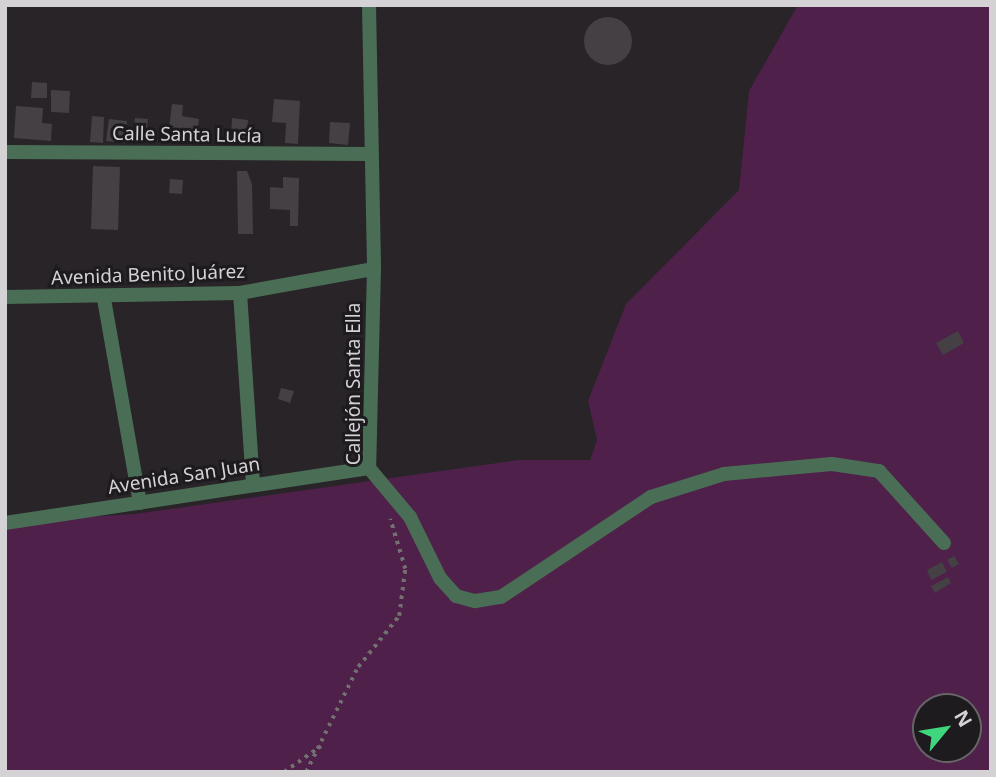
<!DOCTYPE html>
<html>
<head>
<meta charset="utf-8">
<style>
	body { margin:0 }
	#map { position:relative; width:996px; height:777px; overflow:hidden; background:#282427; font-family:"Noto Sans",sans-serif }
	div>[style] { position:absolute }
	.green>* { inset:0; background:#4e204a }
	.building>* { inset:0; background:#444043 }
	.round { border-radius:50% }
	.path>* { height:3.5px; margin-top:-1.75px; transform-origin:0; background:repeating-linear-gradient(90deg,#737072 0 3.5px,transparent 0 8.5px) }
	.minor>* { height:14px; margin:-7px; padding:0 7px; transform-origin:7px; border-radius:7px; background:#4a6e55 }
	span { translate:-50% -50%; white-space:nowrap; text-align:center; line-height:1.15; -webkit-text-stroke:6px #1e1b1e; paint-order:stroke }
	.street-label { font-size:19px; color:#d4d2d4 }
	.frame { position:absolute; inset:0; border:7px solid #d4d2d4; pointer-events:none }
	.north { position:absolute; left:912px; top:693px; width:70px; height:70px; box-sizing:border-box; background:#1e1b1e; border:2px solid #676467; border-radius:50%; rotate:60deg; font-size:19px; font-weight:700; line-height:28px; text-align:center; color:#d4d2d4 }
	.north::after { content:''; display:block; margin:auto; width:24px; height:32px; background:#3fd77d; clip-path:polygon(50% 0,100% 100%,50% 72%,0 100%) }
</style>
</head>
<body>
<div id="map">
	<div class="green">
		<div style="clip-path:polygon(evenodd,798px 5px,991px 5px,991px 772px,5px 772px,5px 522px,135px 514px,519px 460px,590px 460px,597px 440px,588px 401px,626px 304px,739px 190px,749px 91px,798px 5px,926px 707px,968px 707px,968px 749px,926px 749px,926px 707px)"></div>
	</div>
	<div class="building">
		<div class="round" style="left:584px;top:17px;width:48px;height:48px"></div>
		<div style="clip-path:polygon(32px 82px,47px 83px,47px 98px,31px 98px)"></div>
		<div style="clip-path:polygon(51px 90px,70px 91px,69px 113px,51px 112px)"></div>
		<div style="clip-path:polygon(274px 99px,300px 101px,298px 144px,285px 143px,286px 123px,272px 122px)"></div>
		<div style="clip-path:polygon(172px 104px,183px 105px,182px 116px,199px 119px,196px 141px,168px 137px)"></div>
		<div style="clip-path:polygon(16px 106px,43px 108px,42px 123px,52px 124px,51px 141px,14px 138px)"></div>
		<div style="clip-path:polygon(92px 116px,104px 117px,103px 143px,90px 142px)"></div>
		<div style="clip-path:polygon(135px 118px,148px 119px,146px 137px,133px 136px)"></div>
		<div style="clip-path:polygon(232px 118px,248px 120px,246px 143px,231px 141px)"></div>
		<div style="clip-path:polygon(109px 119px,127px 121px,125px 143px,106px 141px)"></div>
		<div style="clip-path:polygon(330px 122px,350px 123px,348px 145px,329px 143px)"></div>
		<div style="clip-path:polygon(93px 166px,120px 167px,118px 230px,91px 229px)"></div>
		<div style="clip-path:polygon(237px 171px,247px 171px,252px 184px,253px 234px,238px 234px)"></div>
		<div style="clip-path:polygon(283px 177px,299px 178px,298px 226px,290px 226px,290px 210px,270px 209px,270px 187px,283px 188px)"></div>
		<div style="clip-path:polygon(170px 179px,183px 180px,182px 194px,169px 193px)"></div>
		<div style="clip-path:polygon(958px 331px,964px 343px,943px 355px,936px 343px)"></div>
		<div style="clip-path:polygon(281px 388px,294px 391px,290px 403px,278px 399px)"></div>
		<div style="clip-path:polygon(954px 556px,959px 564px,952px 568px,947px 560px)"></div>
		<div style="clip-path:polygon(942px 562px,947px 572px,931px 580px,927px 570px)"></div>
		<div style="clip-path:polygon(948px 577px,951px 583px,935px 593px,931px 586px)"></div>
	</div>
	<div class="path">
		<div style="left:284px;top:772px;width:45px;rotate:-35.1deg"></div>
		<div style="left:306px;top:772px;width:117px;rotate:-63.7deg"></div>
		<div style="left:358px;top:667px;width:65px;rotate:-51.2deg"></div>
		<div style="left:399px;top:616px;width:47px;rotate:-82.7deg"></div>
		<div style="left:405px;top:569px;width:52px;rotate:-106.7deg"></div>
	</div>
	<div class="minor">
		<div style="left:369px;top:5px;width:264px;rotate:88.9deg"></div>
		<div style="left:374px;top:269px;width:199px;rotate:91.4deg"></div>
		<div style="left:5px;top:152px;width:364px;rotate:0.3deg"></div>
		<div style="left:240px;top:293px;width:192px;rotate:86.1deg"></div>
		<div style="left:5px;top:297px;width:235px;rotate:-1deg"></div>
		<div style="left:240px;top:293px;width:136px;rotate:-10.2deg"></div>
		<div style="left:104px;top:299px;width:207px;rotate:80deg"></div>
		<div style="left:369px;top:468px;width:64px;rotate:50.1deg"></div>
		<div style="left:410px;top:517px;width:68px;rotate:63.8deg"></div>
		<div style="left:440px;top:578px;width:24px;rotate:48deg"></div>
		<div style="left:456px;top:596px;width:20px;rotate:15deg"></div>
		<div style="left:475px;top:601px;width:26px;rotate:-9deg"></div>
		<div style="left:501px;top:597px;width:180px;rotate:-33.7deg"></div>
		<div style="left:651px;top:497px;width:77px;rotate:-17.5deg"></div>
		<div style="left:724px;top:474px;width:108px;rotate:-5.3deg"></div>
		<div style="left:832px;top:464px;width:48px;rotate:8.5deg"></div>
		<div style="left:879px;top:471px;width:97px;rotate:47.9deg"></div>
		<div style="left:5px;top:523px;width:368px;rotate:-8.6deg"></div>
	</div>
	<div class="street-label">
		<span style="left:187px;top:135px;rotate:1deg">Calle Santa Lucía</span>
		<span style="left:148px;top:275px;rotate:-2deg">Avenida Benito Juárez</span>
		<span style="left:354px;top:384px;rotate:-90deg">Callejón Santa Ella</span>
		<span style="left:184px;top:476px;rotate:-9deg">Avenida San Juan</span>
	</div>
	<div class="frame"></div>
	<div class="north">N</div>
</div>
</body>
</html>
